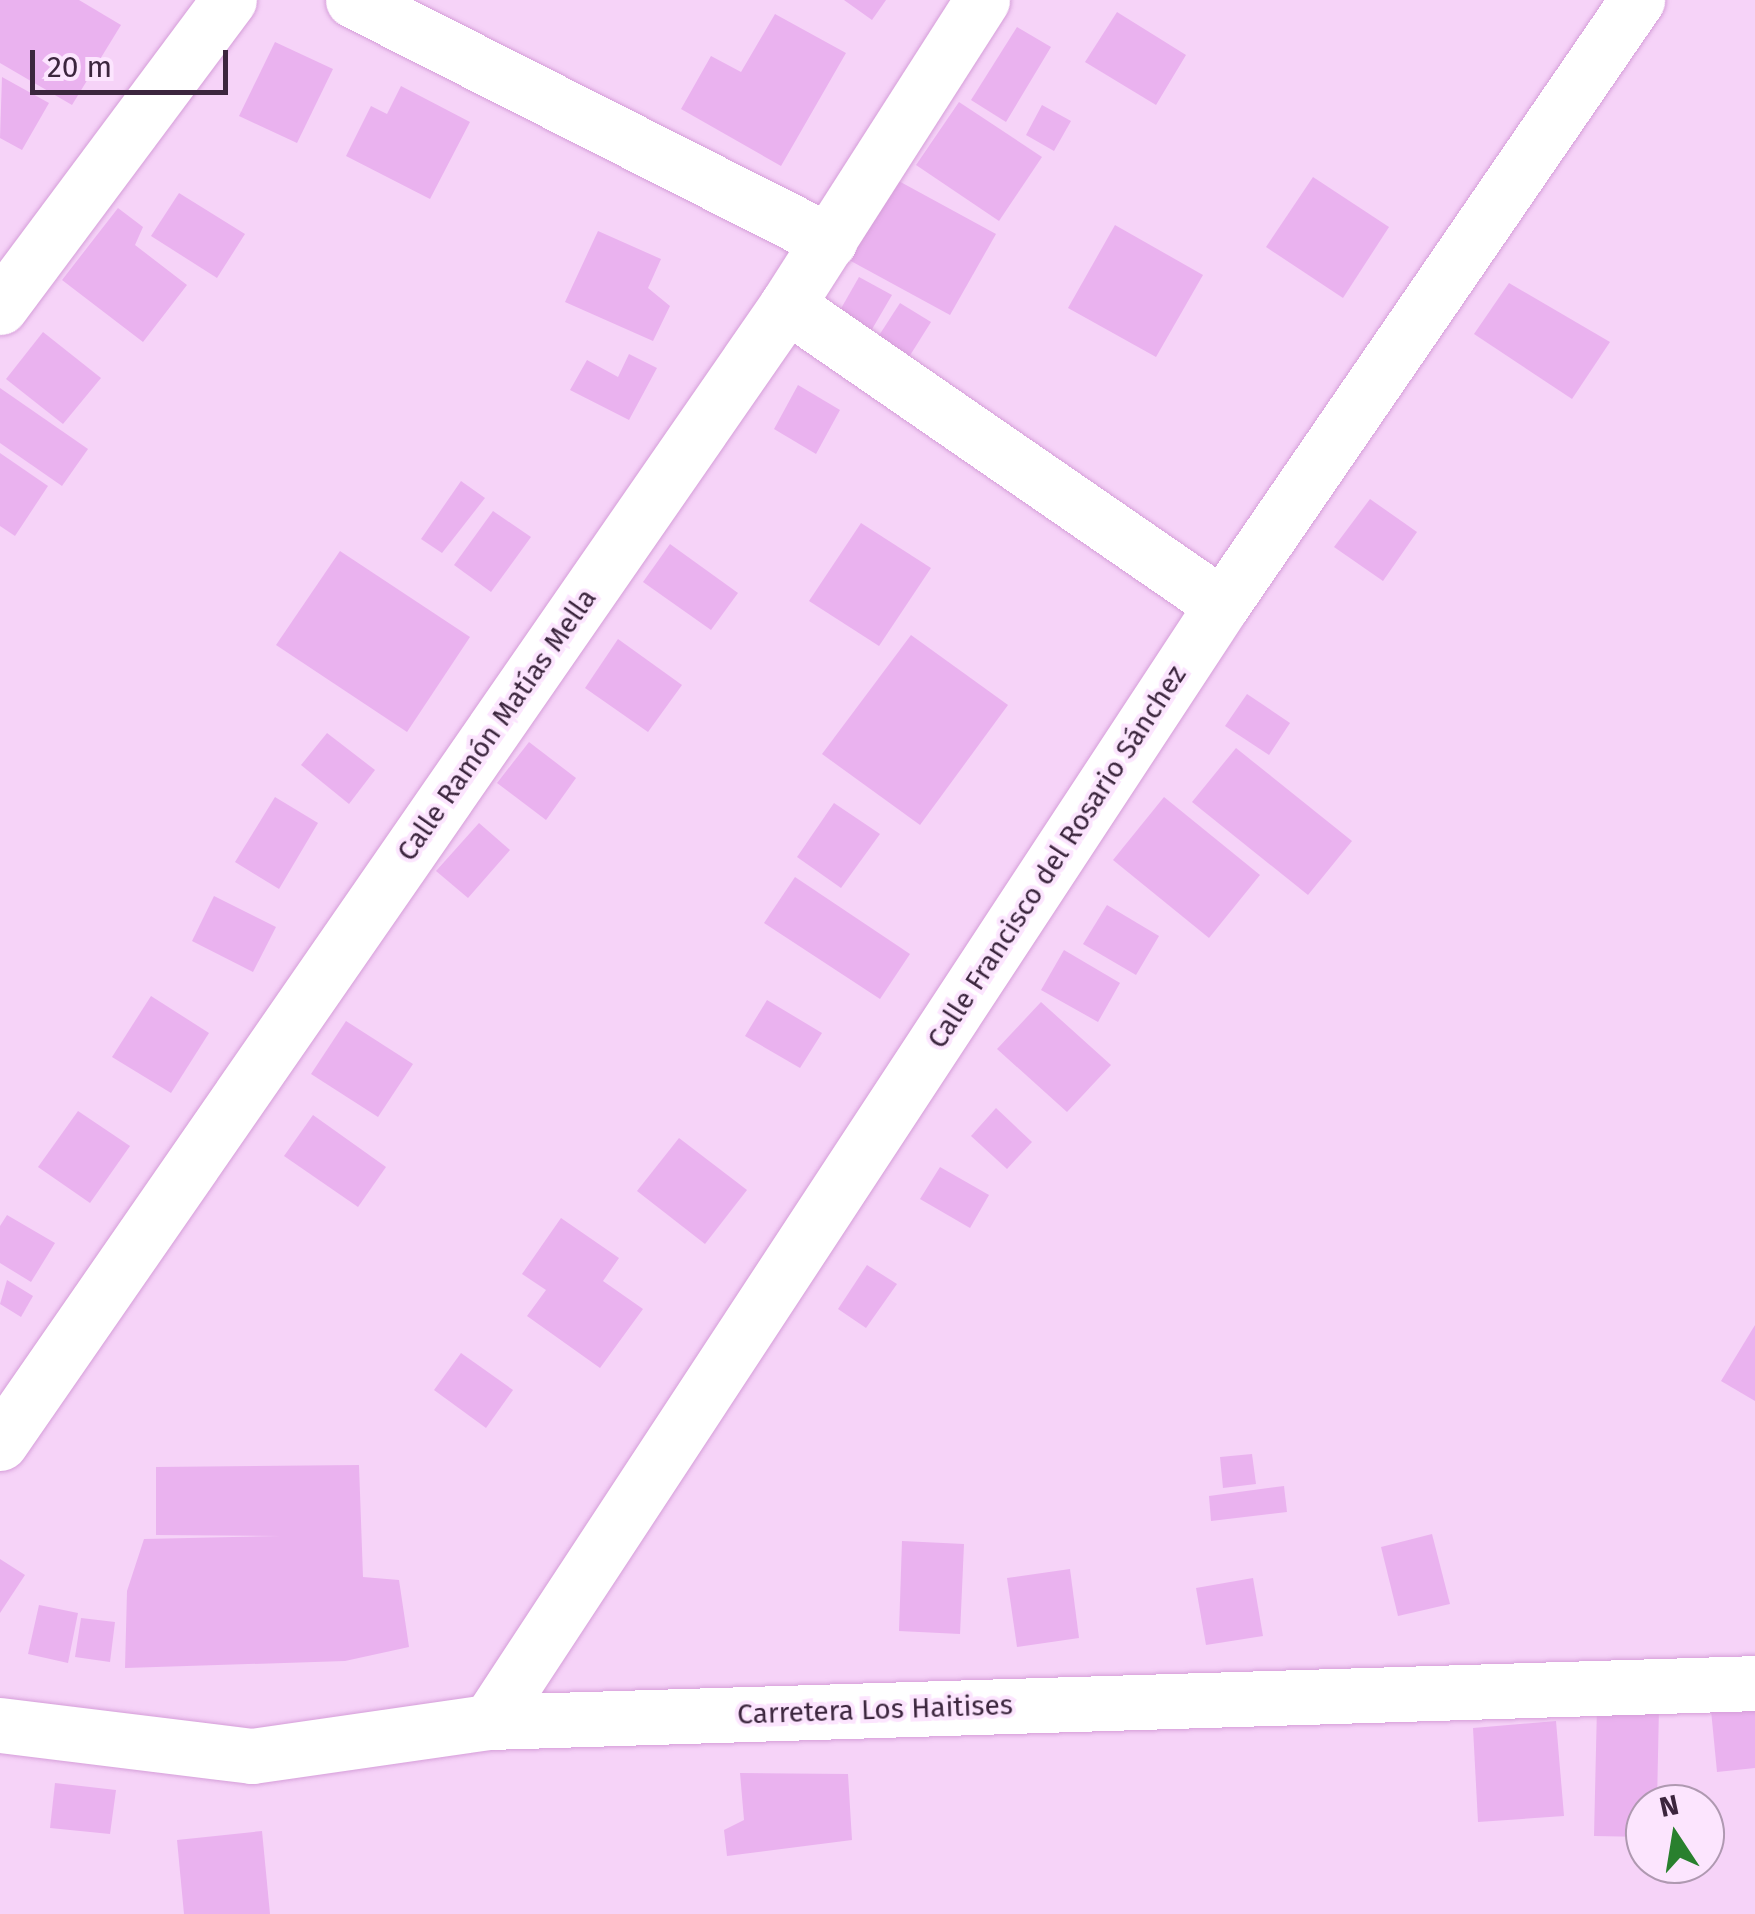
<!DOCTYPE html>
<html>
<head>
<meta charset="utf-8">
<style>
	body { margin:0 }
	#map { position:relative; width:1755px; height:1914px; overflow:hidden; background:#f6d3f8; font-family:"Fira Sans",sans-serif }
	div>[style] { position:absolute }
	.building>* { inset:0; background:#eab2ef }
	.roads { filter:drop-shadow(0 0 2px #d59ed9) drop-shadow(0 0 2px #d59ed9) }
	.minor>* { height:55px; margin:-27.5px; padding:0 27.5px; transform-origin:27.5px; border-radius:27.5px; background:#fff }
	span { translate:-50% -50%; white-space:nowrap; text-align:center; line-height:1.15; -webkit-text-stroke:8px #fce5fe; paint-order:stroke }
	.street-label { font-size:28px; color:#3c263e }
	.north { position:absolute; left:1625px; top:1784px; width:100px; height:100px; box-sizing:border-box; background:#fce5fe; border:2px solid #af99b1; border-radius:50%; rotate:348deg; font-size:28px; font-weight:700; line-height:40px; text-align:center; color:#3c263e }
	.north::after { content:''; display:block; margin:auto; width:35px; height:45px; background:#29802e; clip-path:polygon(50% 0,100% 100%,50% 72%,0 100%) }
	.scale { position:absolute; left:30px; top:50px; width:198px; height:45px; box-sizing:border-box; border:5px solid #3c263e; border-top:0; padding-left:12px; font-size:30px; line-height:35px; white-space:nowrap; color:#3c263e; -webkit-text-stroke:8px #fce5fe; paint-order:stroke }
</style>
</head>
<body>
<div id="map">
	<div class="building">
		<div style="clip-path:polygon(0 0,79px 0,121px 25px,72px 105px,0 63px)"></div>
		<div style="clip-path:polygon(844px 0,886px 0,872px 20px)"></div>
		<div style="clip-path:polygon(1117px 12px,1186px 55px,1156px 105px,1085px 62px)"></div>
		<div style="clip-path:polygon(775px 14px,846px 53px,781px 166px,681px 109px,711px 56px,741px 72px)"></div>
		<div style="clip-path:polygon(1017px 27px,1051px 47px,1006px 122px,971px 100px)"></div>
		<div style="clip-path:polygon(275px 42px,333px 69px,297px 143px,239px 116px)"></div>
		<div style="clip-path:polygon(2px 77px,49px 103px,22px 150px,0 138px)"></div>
		<div style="clip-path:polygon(401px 86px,470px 122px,430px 199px,346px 156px,371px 106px,387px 114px)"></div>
		<div style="clip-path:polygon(959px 102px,1042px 157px,999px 221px,916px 165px)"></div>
		<div style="clip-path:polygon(1042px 105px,1071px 121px,1054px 151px,1026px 135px)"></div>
		<div style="clip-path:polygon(884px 173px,996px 234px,950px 315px,849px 260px)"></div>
		<div style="clip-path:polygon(1313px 177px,1389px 227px,1343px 298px,1266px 247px)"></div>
		<div style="clip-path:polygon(179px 193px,245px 234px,217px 278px,151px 236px)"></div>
		<div style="clip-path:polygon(118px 208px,143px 227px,135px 245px,187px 285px,143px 342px,62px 280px)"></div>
		<div style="clip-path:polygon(1115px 225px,1203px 275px,1156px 357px,1068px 308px)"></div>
		<div style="clip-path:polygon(598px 231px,661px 259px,648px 288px,670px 306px,653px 341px,565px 302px)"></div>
		<div style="clip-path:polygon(859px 277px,892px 295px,871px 331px,839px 312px)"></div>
		<div style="clip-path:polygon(1509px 283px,1610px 342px,1572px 399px,1474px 334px)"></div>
		<div style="clip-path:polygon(900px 303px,931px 322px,909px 357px,878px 337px)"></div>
		<div style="clip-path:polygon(43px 332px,101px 378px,63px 424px,6px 379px)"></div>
		<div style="clip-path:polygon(629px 354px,657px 368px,629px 420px,570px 390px,587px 360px,618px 377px)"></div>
		<div style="clip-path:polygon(798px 385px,840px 410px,816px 454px,774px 429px)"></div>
		<div style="clip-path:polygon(0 388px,88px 449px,62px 486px,0 443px)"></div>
		<div style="clip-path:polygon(0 453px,48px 486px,15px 536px,0 526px)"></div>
		<div style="clip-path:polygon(461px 481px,485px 498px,442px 553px,421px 539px)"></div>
		<div style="clip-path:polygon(1370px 499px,1417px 532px,1383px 581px,1334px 547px)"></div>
		<div style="clip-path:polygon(493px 511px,531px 537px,491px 592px,454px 565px)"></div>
		<div style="clip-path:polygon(861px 523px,931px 568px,879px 646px,809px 601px)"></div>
		<div style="clip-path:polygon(670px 544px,738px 593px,711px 630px,643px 582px)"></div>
		<div style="clip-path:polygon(340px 551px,470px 637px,407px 732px,276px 645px)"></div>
		<div style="clip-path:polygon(911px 635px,1008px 705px,920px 825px,822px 754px)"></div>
		<div style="clip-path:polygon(618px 639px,682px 685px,648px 732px,585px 688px)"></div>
		<div style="clip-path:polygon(1247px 694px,1290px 723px,1269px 755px,1225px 726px)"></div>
		<div style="clip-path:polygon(327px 733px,375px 770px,349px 804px,301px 765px)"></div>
		<div style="clip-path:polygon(529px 742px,576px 778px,546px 820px,497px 783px)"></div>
		<div style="clip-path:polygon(1236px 748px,1352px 841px,1308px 895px,1192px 802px)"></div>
		<div style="clip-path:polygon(275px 797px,318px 823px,279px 889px,235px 862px)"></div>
		<div style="clip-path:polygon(1164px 797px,1260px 875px,1209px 938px,1113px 860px)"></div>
		<div style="clip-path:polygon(834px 803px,880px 834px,841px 888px,797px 857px)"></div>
		<div style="clip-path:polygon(479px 823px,510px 850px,468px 898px,436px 871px)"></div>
		<div style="clip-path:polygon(795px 877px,910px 954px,880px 999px,764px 923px)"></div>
		<div style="clip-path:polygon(214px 896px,276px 927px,253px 972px,192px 941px)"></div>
		<div style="clip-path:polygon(1107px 905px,1159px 936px,1136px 975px,1083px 944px)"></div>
		<div style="clip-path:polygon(1064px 950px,1120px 983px,1098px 1022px,1041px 990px)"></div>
		<div style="clip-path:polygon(151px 996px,209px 1033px,171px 1093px,112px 1057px)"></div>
		<div style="clip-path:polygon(767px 1000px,822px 1033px,800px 1068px,745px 1036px)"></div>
		<div style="clip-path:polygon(1041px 1002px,1111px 1065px,1067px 1112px,997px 1049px)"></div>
		<div style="clip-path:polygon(346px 1021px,413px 1064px,378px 1117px,311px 1074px)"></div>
		<div style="clip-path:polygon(996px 1108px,1032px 1142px,1007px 1169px,971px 1136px)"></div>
		<div style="clip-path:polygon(78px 1111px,130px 1146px,90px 1203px,38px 1167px)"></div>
		<div style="clip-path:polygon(313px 1115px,386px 1167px,358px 1207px,284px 1156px)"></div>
		<div style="clip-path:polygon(679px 1138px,747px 1190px,705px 1244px,637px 1191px)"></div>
		<div style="clip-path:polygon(940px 1167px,989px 1195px,970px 1228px,920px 1199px)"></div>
		<div style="clip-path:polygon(7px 1215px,55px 1243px,31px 1282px,0 1263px,0 1226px)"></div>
		<div style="clip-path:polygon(561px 1218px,619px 1258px,603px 1281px,643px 1309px,600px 1368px,527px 1316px,546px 1290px,522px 1274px)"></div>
		<div style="clip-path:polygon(867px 1265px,897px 1284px,866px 1328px,838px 1309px)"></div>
		<div style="clip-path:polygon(7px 1280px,33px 1296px,21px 1317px,0 1304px)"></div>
		<div style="clip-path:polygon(1755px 1325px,1755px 1401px,1721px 1381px)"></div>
		<div style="clip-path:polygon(461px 1353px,513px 1390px,486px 1428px,434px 1390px)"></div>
		<div style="clip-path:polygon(1252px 1454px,1256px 1484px,1223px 1488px,1220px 1457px)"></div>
		<div style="clip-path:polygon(359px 1465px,363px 1577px,399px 1580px,409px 1647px,345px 1661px,125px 1668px,127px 1591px,144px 1539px,281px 1536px,156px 1535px,156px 1467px)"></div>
		<div style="clip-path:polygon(1284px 1486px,1287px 1512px,1211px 1521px,1209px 1496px)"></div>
		<div style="clip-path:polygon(1432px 1534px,1450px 1604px,1398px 1616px,1381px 1547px)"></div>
		<div style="clip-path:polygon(902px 1541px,964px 1544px,960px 1634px,899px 1631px)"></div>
		<div style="clip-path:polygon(0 1559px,25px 1575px,0 1613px)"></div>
		<div style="clip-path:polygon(1070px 1569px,1079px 1638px,1017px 1647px,1007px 1578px)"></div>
		<div style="clip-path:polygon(1253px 1578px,1263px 1636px,1206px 1645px,1196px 1588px)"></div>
		<div style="clip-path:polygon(39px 1605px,78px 1613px,68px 1663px,28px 1654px)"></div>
		<div style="clip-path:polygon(81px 1618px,115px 1622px,110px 1662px,75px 1657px)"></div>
		<div style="clip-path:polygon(1597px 1706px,1659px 1707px,1657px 1804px,1645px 1804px,1645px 1837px,1594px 1836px)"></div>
		<div style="clip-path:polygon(1755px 1706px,1755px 1768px,1717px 1772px,1711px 1710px)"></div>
		<div style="clip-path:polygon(1556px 1721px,1564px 1816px,1478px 1822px,1473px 1728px)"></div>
		<div style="clip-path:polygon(740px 1773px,848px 1774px,852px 1840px,727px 1856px,724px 1830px,744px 1820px)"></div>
		<div style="clip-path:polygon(55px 1783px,116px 1790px,110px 1834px,50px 1828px)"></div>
		<div style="clip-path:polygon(262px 1831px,270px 1914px,184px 1914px,177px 1840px)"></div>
	</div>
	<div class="roads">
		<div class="minor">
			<div style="left:353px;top:0;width:534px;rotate:26.85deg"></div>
			<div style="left:787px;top:305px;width:528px;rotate:34.59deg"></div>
			<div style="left:0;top:307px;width:383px;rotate:-53.3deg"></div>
			<div style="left:0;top:1443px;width:1384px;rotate:-55.33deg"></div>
			<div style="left:787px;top:305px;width:362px;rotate:-57.4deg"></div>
			<div style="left:489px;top:1722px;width:1336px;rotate:-56.73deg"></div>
			<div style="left:1222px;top:605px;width:734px;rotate:-55.55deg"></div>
			<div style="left:0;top:1725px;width:254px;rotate:7deg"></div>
			<div style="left:252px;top:1756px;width:239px;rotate:-8.2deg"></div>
			<div style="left:489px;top:1722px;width:1267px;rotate:-1.76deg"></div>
		</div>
	</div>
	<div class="street-label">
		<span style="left:497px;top:725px;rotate:-55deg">Calle Ramón Matías Mella</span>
		<span style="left:1057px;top:857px;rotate:-57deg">Calle Francisco del Rosario Sánchez</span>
		<span style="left:875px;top:1710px;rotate:-2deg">Carretera Los Haitises</span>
	</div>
	<div class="north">N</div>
	<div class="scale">20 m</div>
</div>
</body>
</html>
